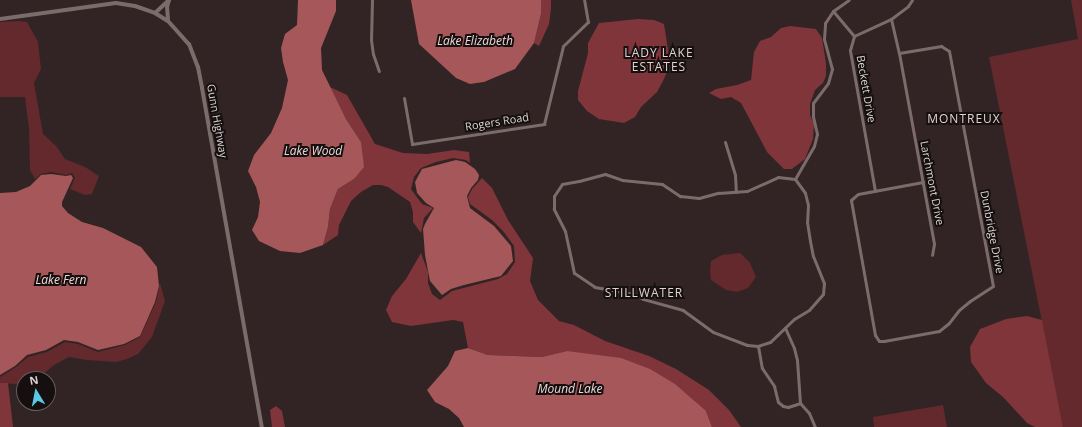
<!DOCTYPE html>
<html>
<head>
<meta charset="utf-8">
<style>
	body { margin:0 }
	#map { position:relative; width:1082px; height:427px; overflow:hidden; background:#322424; font-family:"Open Sans",sans-serif }
	div>[style] { position:absolute }
	.green>* { inset:0; background:#63292c }
	.forest>* { inset:0; background:#7f3539 }
	.water>* { inset:0; background:#a55759 }
	.street>* { height:3px; margin:-1.5px; padding:0 1.5px; transform-origin:1.5px; border-radius:1.5px; background:#7b6c6b }
	.secondary>* { height:4px; margin:-2px; padding:0 2px; transform-origin:2px; border-radius:2px; background:#7b6c6b }
	span { translate:-50% -50%; white-space:nowrap; text-align:center; line-height:1.15; -webkit-text-stroke:4px #150f0f; paint-order:stroke }
	.street-label { font-size:11px; color:#dbd2d1 }
	.water-label { font-size:12px; color:#efd7d7; font-style:italic }
	.neighbourhood-label { font-size:12px; color:#e3d1d1; letter-spacing:1px }
	.north { position:absolute; left:16px; top:371px; width:40px; height:40px; box-sizing:border-box; background:#150f0f; border:1px solid #645d5d; border-radius:50%; rotate:350deg; font-size:11px; font-weight:700; line-height:16px; text-align:center; color:#dbd2d1 }
	.north::after { content:''; display:block; margin:auto; width:14px; height:18px; background:#59c8e5; clip-path:polygon(50% 0,100% 100%,50% 72%,0 100%) }
</style>
</head>
<body>
<div id="map">
	<div class="green">
		<div style="clip-path:polygon(1071px 0,1082px 0,1082px 427px,1063px 427px,989px 57px,1078px 39px)"></div>
		<div style="clip-path:polygon(19px 21px,27px 22px,38px 42px,41px 69px,34px 83px,43px 134px,56px 146px,65px 159px,85px 167px,99px 176px,92px 194px,85px 195px,70px 189px,75px 178px,72px 173px,66px 175px,51px 172px,41px 174px,35px 179px,30px 170px,29px 129px,25px 97px,0 97px,0 22px)"></div>
		<div style="clip-path:polygon(740px 253px,750px 263px,756px 277px,748px 288px,737px 292px,726px 290px,711px 280px,710px 271px,711px 261px,722px 255px)"></div>
		<div style="clip-path:polygon(160px 283px,165px 301px,152px 337px,138px 354px,127px 359px,116px 362px,87px 360px,69px 357px,54px 365px,42px 375px,34px 379px,24px 379px,24px 382px,15px 384px,0 383px,0 377px,16px 367px,28px 357px,47px 352px,65px 342px,78px 344px,98px 352px,125px 345px,140px 337px,156px 302px)"></div>
		<div style="clip-path:polygon(943px 405px,947px 427px,874px 427px,873px 417px)"></div>
	</div>
	<div class="forest">
		<div style="clip-path:polygon(541px 0,551px 0,551px 8px,549px 24px,539px 46px,534px 43px,541px 14px)"></div>
		<div style="clip-path:polygon(638px 19px,654px 20px,664px 24px,669px 56px,668px 69px,664px 79px,657px 92px,641px 107px,635px 117px,624px 123px,599px 119px,587px 111px,578px 100px,578px 91px,588px 53px,588px 43px,599px 23px)"></div>
		<div style="clip-path:polygon(790px 26px,816px 29px,822px 38px,826px 63px,826px 76px,823px 83px,815px 90px,810px 104px,810px 115px,814px 124px,813px 139px,805px 159px,792px 169px,784px 169px,767px 152px,741px 103px,731px 97px,721px 99px,709px 93px,716px 89px,737px 85px,751px 80px,754px 52px,760px 41px,771px 37px,781px 28px)"></div>
		<div style="clip-path:polygon(330px 87px,347px 95px,375px 144px,403px 153px,427px 154px,454px 150px,469px 152px,470px 163px,466px 160px,453px 158px,436px 162px,421px 168px,414px 177px,411px 189px,422px 204px,433px 208px,424px 218px,421px 233px,413px 222px,413px 212px,410px 202px,388px 187px,381px 185px,373px 185px,361px 192px,351px 201px,339px 225px,338px 235px,323px 245px,328px 227px,330px 209px,338px 189px,354px 179px,361px 142px,346px 119px)"></div>
		<div style="clip-path:polygon(482px 178px,492px 188px,508px 220px,533px 258px,530px 281px,538px 300px,559px 321px,574px 325px,605px 341px,649px 356px,676px 369px,709px 390px,729px 410px,741px 427px,712px 427px,706px 411px,567px 351px,542px 357px,488px 355px,468px 348px,463px 322px,453px 320px,411px 326px,392px 322px,386px 310px,392px 296px,406px 279px,421px 253px,428px 272px,428px 283px,432px 294px,440px 300px,452px 291px,498px 279px,507px 274px,515px 262px,514px 246px,503px 231px,492px 220px,470px 204px,468px 197px,472px 189px)"></div>
		<div style="clip-path:polygon(1027px 316px,1042px 320px,1063px 427px,1035px 427px,1027px 423px,1003px 397px,986px 383px,971px 362px,970px 347px,980px 329px,1006px 319px)"></div>
		<div style="clip-path:polygon(0 383px,8px 383px,13px 427px,0 427px)"></div>
		<div style="clip-path:polygon(276px 406px,282px 411px,285px 427px,272px 427px,270px 410px)"></div>
	</div>
	<div class="water">
		<div style="clip-path:polygon(298px 0,336px 0,336px 11px,321px 48px,322px 70px,346px 119px,361px 142px,364px 167px,354px 179px,338px 189px,330px 209px,328px 227px,323px 245px,300px 253px,280px 251px,259px 241px,252px 230px,258px 217px,260px 202px,256px 187px,248px 171px,254px 155px,271px 133px,282px 108px,288px 80px,283px 62px,281px 48px,285px 34px,297px 25px)"></div>
		<div style="clip-path:polygon(411px 0,541px 0,541px 14px,534px 43px,515px 69px,484px 82px,470px 84px,456px 78px,419px 44px)"></div>
		<div style="clip-path:polygon(456px 160px,465px 162px,475px 169px,479px 175px,478px 180px,471px 188px,467px 196px,470px 208px,494px 226px,511px 246px,513px 261px,501px 276px,464px 285px,451px 289px,442px 295px,430px 281px,425px 255px,423px 229px,425px 224px,434px 208px,426px 203px,417px 193px,415px 182px,422px 169px)"></div>
		<div style="clip-path:polygon(51px 174px,66px 176px,71px 175px,73px 178px,62px 202px,62px 206px,68px 213px,82px 222px,103px 228px,141px 247px,157px 267px,159px 286px,155px 302px,140px 336px,124px 344px,98px 350px,78px 342px,64px 340px,46px 350px,27px 355px,15px 366px,0 375px,0 193px,16px 192px,30px 186px,41px 175px)"></div>
		<div style="clip-path:polygon(468px 348px,488px 355px,542px 357px,567px 351px,621px 358px,650px 369px,675px 384px,706px 411px,712px 427px,464px 427px,459px 418px,449px 409px,435px 402px,427px 390px,448px 366px,455px 351px)"></div>
	</div>
	<div class="street">
		<div style="left:372px;top:0;width:40px;rotate:91.4deg"></div>
		<div style="left:371px;top:40px;width:14px;rotate:82deg"></div>
		<div style="left:373px;top:54px;width:18px;rotate:71deg"></div>
		<div style="left:833px;top:11px;width:33px;rotate:50deg"></div>
		<div style="left:891px;top:19px;width:35px;rotate:77deg"></div>
		<div style="left:899px;top:53px;width:194px;rotate:79.6deg"></div>
		<div style="left:934px;top:244px;width:11px;rotate:100deg"></div>
		<div style="left:899px;top:53px;width:43px;rotate:-9.5deg"></div>
		<div style="left:941px;top:46px;width:9px;rotate:32deg"></div>
		<div style="left:949px;top:51px;width:239px;rotate:79.4deg"></div>
		<div style="left:993px;top:286px;width:27px;rotate:147deg"></div>
		<div style="left:970px;top:301px;width:14px;rotate:141deg"></div>
		<div style="left:959px;top:310px;width:16px;rotate:128deg"></div>
		<div style="left:949px;top:323px;width:13px;rotate:141deg"></div>
		<div style="left:939px;top:331px;width:56px;rotate:169.7deg"></div>
		<div style="left:884px;top:341px;width:5px;rotate:180deg"></div>
		<div style="left:879px;top:341px;width:7px;rotate:-124deg"></div>
		<div style="left:875px;top:335px;width:137px;rotate:-100.1deg"></div>
		<div style="left:851px;top:200px;width:9px;rotate:-41deg"></div>
		<div style="left:858px;top:194px;width:66px;rotate:-10.5deg"></div>
		<div style="left:404px;top:98px;width:47px;rotate:80.1deg"></div>
		<div style="left:412px;top:144px;width:134px;rotate:-8.6deg"></div>
		<div style="left:544px;top:124px;width:80px;rotate:-76.3deg"></div>
		<div style="left:563px;top:46px;width:35px;rotate:-44deg"></div>
		<div style="left:588px;top:22px;width:22px;rotate:-100deg"></div>
		<div style="left:725px;top:142px;width:34px;rotate:73deg"></div>
		<div style="left:735px;top:175px;width:17px;rotate:87deg"></div>
		<div style="left:605px;top:174px;width:18px;rotate:19deg"></div>
		<div style="left:622px;top:180px;width:40px;rotate:5.7deg"></div>
		<div style="left:662px;top:184px;width:22px;rotate:34deg"></div>
		<div style="left:680px;top:196px;width:19px;rotate:6deg"></div>
		<div style="left:699px;top:198px;width:20px;rotate:-15deg"></div>
		<div style="left:718px;top:193px;width:29px;rotate:-4deg"></div>
		<div style="left:747px;top:191px;width:34px;rotate:-24deg"></div>
		<div style="left:778px;top:177px;width:17px;rotate:7deg"></div>
		<div style="left:795px;top:179px;width:17px;rotate:54deg"></div>
		<div style="left:805px;top:193px;width:12px;rotate:76deg"></div>
		<div style="left:808px;top:205px;width:17px;rotate:93deg"></div>
		<div style="left:807px;top:222px;width:19px;rotate:81deg"></div>
		<div style="left:810px;top:241px;width:15px;rotate:79deg"></div>
		<div style="left:813px;top:256px;width:29px;rotate:68deg"></div>
		<div style="left:824px;top:283px;width:11px;rotate:95deg"></div>
		<div style="left:823px;top:294px;width:21px;rotate:131deg"></div>
		<div style="left:809px;top:310px;width:17px;rotate:149deg"></div>
		<div style="left:794px;top:319px;width:33px;rotate:136deg"></div>
		<div style="left:770px;top:342px;width:13px;rotate:162deg"></div>
		<div style="left:758px;top:346px;width:11px;rotate:-175deg"></div>
		<div style="left:747px;top:345px;width:36px;rotate:-159deg"></div>
		<div style="left:713px;top:332px;width:37px;rotate:-144deg"></div>
		<div style="left:683px;top:310px;width:41px;rotate:-164.6deg"></div>
		<div style="left:643px;top:299px;width:10px;rotate:-151deg"></div>
		<div style="left:634px;top:294px;width:40px;rotate:-170deg"></div>
		<div style="left:595px;top:287px;width:25px;rotate:-146deg"></div>
		<div style="left:574px;top:273px;width:43px;rotate:-102.1deg"></div>
		<div style="left:565px;top:231px;width:25px;rotate:-117deg"></div>
		<div style="left:554px;top:209px;width:13px;rotate:-90deg"></div>
		<div style="left:554px;top:196px;width:14px;rotate:-56deg"></div>
		<div style="left:562px;top:184px;width:17px;rotate:-10deg"></div>
		<div style="left:579px;top:181px;width:27px;rotate:-15deg"></div>
		<div style="left:795px;top:179px;width:38px;rotate:-60deg"></div>
		<div style="left:814px;top:146px;width:12px;rotate:-76deg"></div>
		<div style="left:817px;top:134px;width:18px;rotate:-103deg"></div>
		<div style="left:813px;top:116px;width:13px;rotate:-90deg"></div>
		<div style="left:813px;top:103px;width:25px;rotate:-53deg"></div>
		<div style="left:828px;top:83px;width:15px;rotate:-74deg"></div>
		<div style="left:832px;top:69px;width:31px;rotate:-105deg"></div>
		<div style="left:824px;top:39px;width:16px;rotate:-86deg"></div>
		<div style="left:825px;top:23px;width:14px;rotate:-56deg"></div>
		<div style="left:833px;top:11px;width:19px;rotate:-35deg"></div>
		<div style="left:875px;top:191px;width:143px;rotate:-100.1deg"></div>
		<div style="left:850px;top:50px;width:15px;rotate:-74deg"></div>
		<div style="left:854px;top:36px;width:41px;rotate:-24.7deg"></div>
		<div style="left:891px;top:19px;width:21px;rotate:-37deg"></div>
		<div style="left:908px;top:6px;width:7px;rotate:-56deg"></div>
		<div style="left:758px;top:346px;width:22px;rotate:80deg"></div>
		<div style="left:762px;top:368px;width:22px;rotate:56deg"></div>
		<div style="left:774px;top:386px;width:16px;rotate:76deg"></div>
		<div style="left:778px;top:402px;width:6px;rotate:39deg"></div>
		<div style="left:783px;top:406px;width:5px;rotate:11deg"></div>
		<div style="left:788px;top:407px;width:13px;rotate:-18deg"></div>
		<div style="left:800px;top:403px;width:43px;rotate:-94deg"></div>
		<div style="left:797px;top:360px;width:12px;rotate:-104deg"></div>
		<div style="left:794px;top:348px;width:22px;rotate:-114deg"></div>
		<div style="left:800px;top:403px;width:13px;rotate:48deg"></div>
		<div style="left:809px;top:413px;width:15px;rotate:67deg"></div>
	</div>
	<div class="secondary">
		<div style="left:155px;top:13px;width:19px;rotate:-43deg"></div>
		<div style="left:0;top:19px;width:117px;rotate:-7.9deg"></div>
		<div style="left:116px;top:3px;width:19px;rotate:9deg"></div>
		<div style="left:135px;top:6px;width:21px;rotate:19deg"></div>
		<div style="left:155px;top:13px;width:15px;rotate:32deg"></div>
		<div style="left:168px;top:21px;width:31px;rotate:48deg"></div>
		<div style="left:189px;top:44px;width:25px;rotate:69deg"></div>
		<div style="left:198px;top:67px;width:21px;rotate:79deg"></div>
		<div style="left:202px;top:88px;width:344px;rotate:80deg"></div>
		<div style="left:168px;top:20px;width:13px;rotate:-94deg"></div>
		<div style="left:167px;top:7px;width:7px;rotate:-74deg"></div>
	</div>
	<div class="street-label">
		<span style="left:866px;top:89px;rotate:80deg">Beckett Drive</span>
		<span style="left:217px;top:121px;rotate:80deg">Gunn Highway</span>
		<span style="left:497px;top:122px;rotate:-9deg">Rogers Road</span>
		<span style="left:932px;top:183px;rotate:79deg">Larchmont Drive</span>
		<span style="left:992px;top:232px;rotate:79deg">Dunbridge Drive</span>
	</div>
	<div class="water-label">
		<span style="left:475px;top:41px">Lake Elizabeth</span>
		<span style="left:313px;top:151px">Lake Wood</span>
		<span style="left:61px;top:280px">Lake Fern</span>
		<span style="left:570px;top:389px">Mound Lake</span>
	</div>
	<div class="neighbourhood-label">
		<span style="left:659px;top:60px">LADY LAKE<br>ESTATES</span>
		<span style="left:964px;top:119px">MONTREUX</span>
		<span style="left:644px;top:293px">STILLWATER</span>
	</div>
	<div class="north">N</div>
</div>
</body>
</html>
